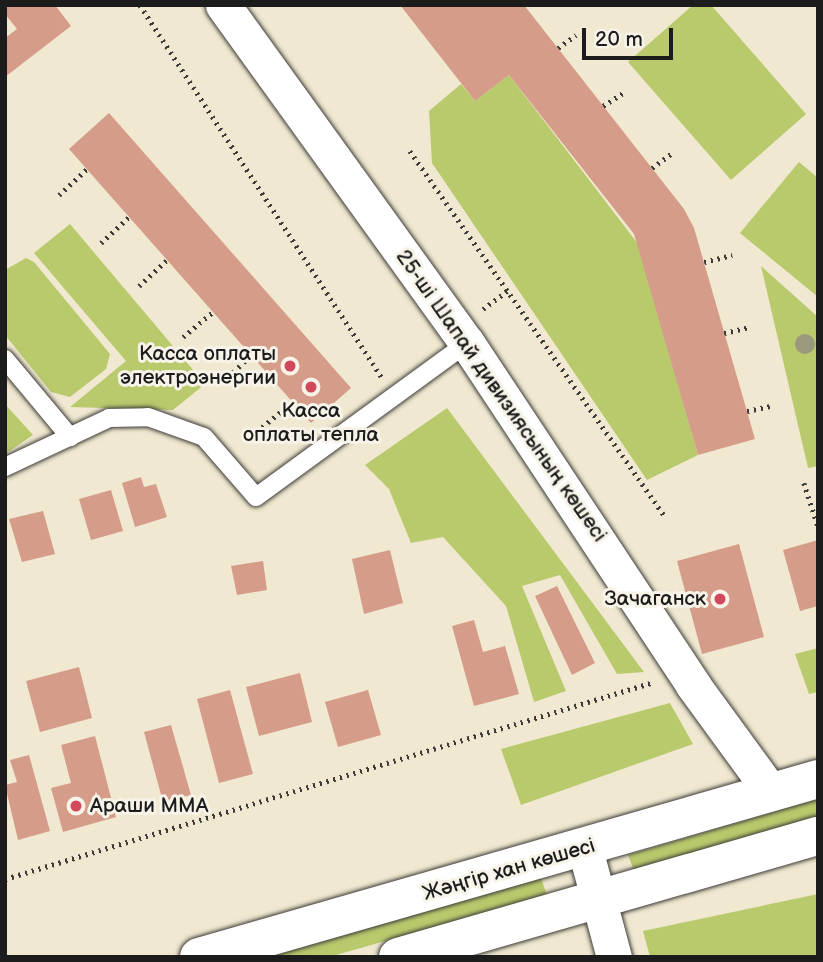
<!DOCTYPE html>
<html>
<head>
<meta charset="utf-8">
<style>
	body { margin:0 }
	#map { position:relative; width:823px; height:962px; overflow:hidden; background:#f0e8d0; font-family:"Balsamiq Sans",sans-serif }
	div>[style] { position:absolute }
	.green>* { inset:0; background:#b9ca6d }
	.building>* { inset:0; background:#d59d89 }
	.path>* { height:4.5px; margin-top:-2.25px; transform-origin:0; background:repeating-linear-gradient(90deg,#3c3b37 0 2px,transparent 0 7px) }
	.roads { filter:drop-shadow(0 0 2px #3c3b37) drop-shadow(0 0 2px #3c3b37) }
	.service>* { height:18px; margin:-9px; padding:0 9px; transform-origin:9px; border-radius:9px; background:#fff }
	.minor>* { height:35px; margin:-17.5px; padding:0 17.5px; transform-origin:17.5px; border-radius:17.5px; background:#fff }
	.primary>* { height:38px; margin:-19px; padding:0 19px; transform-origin:19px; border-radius:19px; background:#fff }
	.trees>* { width:20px; height:20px; margin:-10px; border-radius:50%; background:#9a997c }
	.dots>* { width:19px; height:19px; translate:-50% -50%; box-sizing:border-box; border:4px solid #f7f3e8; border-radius:50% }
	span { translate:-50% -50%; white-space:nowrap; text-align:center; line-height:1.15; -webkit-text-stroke:6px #f7f3e8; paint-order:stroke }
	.poi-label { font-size:21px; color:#1c1c1c }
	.right { translate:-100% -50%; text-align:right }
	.left { translate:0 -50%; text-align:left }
	.street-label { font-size:21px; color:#1c1c1c }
	.frame { position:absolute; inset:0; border:7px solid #1c1c1c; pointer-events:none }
	.scale { position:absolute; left:582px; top:28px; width:91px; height:32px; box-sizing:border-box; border:4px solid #1c1c1c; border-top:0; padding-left:9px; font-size:21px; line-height:24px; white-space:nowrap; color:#1c1c1c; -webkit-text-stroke:5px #f7f3e8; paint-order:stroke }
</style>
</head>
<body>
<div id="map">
	<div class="green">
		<div style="clip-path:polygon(693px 5px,711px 5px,806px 114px,731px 180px,628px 62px)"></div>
		<div style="clip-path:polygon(509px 75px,638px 244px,698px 455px,647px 480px,432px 163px,429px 111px,461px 84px,475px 101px)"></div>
		<div style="clip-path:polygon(799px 162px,818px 178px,818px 297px,740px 233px)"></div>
		<div style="clip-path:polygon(70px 224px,205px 384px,173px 410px,70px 407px,126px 361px,34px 253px)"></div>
		<div style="clip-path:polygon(26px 258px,34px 262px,110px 354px,106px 369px,70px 397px,51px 392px,5px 335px,5px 270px)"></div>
		<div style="clip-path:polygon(761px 266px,818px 317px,818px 466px,808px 468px)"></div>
		<div style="clip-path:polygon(5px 404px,33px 435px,5px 454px)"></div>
		<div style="clip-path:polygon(447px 408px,644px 672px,617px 674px,560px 575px,522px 586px,566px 691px,534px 702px,506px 606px,443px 537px,411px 543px,389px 489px,365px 465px)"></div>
		<div style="clip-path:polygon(818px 648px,818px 692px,809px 694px,795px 654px)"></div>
		<div style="clip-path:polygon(670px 703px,693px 744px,521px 805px,501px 749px)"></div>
		<div style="clip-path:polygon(818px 799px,818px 816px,634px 871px,628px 855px)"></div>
		<div style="clip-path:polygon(541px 878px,547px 895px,329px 957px,269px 957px)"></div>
		<div style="clip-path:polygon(818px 894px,818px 957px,650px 957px,643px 931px)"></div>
	</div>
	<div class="building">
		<div style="clip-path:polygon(5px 5px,55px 5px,71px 26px,5px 77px,5px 38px,17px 29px,5px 14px)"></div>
		<div style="clip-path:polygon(400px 5px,524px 5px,684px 209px,694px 228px,755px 439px,698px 455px,634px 234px,509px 75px,475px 101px)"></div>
		<div style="clip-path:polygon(109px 113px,351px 388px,311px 423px,69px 149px)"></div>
		<div style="clip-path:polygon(141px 477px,144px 487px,156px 484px,167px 517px,135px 527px,122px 483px)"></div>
		<div style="clip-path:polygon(111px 490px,123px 531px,91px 540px,79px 499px)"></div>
		<div style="clip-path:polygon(43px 511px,55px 554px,22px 562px,9px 519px)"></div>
		<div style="clip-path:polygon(818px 540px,818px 606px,800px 611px,783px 550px)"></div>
		<div style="clip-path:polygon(739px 544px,764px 637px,702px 654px,677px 561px)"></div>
		<div style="clip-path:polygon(390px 550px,403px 603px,364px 614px,352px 559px)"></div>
		<div style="clip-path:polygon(263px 561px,267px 590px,237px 595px,231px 566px)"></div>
		<div style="clip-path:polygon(557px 586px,595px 663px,572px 675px,535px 596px)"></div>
		<div style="clip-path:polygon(474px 620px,483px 652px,505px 646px,519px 694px,474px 706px,452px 626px)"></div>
		<div style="clip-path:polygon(79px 667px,92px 718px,40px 732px,26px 681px)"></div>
		<div style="clip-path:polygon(300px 673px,312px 722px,259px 736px,246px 687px)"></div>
		<div style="clip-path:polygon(230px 690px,253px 774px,219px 783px,197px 699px)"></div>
		<div style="clip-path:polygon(368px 690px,381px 735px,338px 747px,325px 702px)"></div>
		<div style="clip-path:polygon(171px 725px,191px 795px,163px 802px,144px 732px)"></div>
		<div style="clip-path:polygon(95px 736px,116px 817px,63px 832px,51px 788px,71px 783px,61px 745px)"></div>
		<div style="clip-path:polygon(29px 755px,50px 831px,18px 840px,5px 785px,17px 782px,10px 760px)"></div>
	</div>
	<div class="path">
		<div style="left:140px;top:5px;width:444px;rotate:57deg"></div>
		<div style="left:558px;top:48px;width:22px;rotate:-36deg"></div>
		<div style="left:603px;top:106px;width:24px;rotate:-33deg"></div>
		<div style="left:410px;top:151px;width:444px;rotate:55.1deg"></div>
		<div style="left:652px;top:168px;width:25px;rotate:-37deg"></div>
		<div style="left:59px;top:195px;width:38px;rotate:-43deg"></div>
		<div style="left:101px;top:243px;width:38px;rotate:-43deg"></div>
		<div style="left:704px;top:262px;width:29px;rotate:-14deg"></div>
		<div style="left:139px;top:286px;width:38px;rotate:-43deg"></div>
		<div style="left:483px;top:309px;width:30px;rotate:-37deg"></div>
		<div style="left:724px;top:333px;width:27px;rotate:-13deg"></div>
		<div style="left:183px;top:337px;width:39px;rotate:-40deg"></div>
		<div style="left:223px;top:382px;width:39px;rotate:-44deg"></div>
		<div style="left:747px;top:411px;width:25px;rotate:-12deg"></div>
		<div style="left:262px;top:427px;width:40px;rotate:-39deg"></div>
		<div style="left:804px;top:483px;width:45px;rotate:72deg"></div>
		<div style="left:5px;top:879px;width:678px;rotate:-16.89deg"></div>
	</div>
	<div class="roads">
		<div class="service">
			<div style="left:5px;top:359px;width:102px;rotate:50.2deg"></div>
			<div style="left:5px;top:467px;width:115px;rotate:-25.2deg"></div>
			<div style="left:109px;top:418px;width:39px;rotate:-1deg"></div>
			<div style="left:148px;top:417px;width:59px;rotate:19.7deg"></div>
			<div style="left:204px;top:437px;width:79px;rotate:49.1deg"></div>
			<div style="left:256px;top:497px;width:261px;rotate:-36.1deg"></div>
		</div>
		<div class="minor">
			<div style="left:223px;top:5px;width:417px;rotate:54.2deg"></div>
			<div style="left:467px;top:343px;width:410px;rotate:56.5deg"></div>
			<div style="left:693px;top:685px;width:132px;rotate:53.9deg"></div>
			<div style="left:585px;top:849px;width:112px;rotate:75deg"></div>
		</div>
		<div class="primary">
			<div style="left:199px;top:957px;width:644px;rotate:-16.04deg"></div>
			<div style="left:398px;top:957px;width:437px;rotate:-16.1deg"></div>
		</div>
	</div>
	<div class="trees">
		<div style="left:805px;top:344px"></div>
	</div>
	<div class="dots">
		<div style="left:290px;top:366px;background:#d1495b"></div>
		<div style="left:311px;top:387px;background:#d1495b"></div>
		<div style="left:720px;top:599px;background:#d1495b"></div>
		<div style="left:76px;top:806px;background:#d1495b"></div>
	</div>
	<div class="poi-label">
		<span class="right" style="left:276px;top:366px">Касса оплаты<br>электроэнергии</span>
		<span style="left:311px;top:423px">Касса<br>оплаты тепла</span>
		<span class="right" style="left:706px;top:599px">Зачаганск</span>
		<span class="left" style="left:90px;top:806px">Араши ММА</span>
	</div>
	<div class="street-label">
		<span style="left:501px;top:396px;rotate:55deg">25-ші Шапай дивизиясының көшесі</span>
		<span style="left:509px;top:870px;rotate:-16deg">Жәңгір хан көшесі</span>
	</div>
	<div class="frame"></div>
	<div class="scale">20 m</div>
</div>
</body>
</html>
